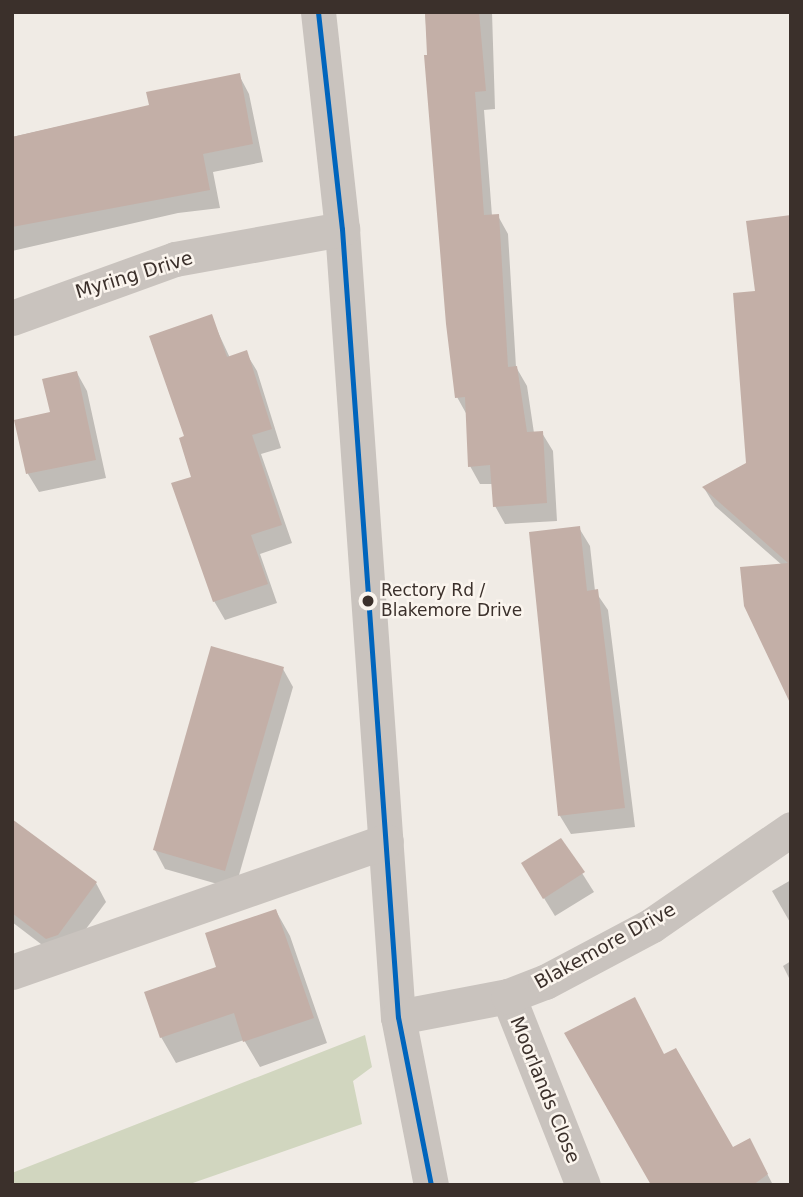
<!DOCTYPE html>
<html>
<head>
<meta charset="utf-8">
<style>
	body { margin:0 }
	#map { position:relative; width:803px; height:1197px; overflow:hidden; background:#f0ebe5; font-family:"DejaVu Sans",sans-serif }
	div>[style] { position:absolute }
	.green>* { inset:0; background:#d1d6bf }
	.shadow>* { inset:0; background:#0003 }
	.building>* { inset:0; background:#c3afa7 }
	.minor>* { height:35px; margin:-17.5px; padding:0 17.5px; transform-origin:17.5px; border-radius:17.5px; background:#c9c3be }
	.bus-1>* { height:5px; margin:-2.5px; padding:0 2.5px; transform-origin:2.5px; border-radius:2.5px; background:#0065bd }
	.dots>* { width:19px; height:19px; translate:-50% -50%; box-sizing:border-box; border:4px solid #fbf5ee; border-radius:50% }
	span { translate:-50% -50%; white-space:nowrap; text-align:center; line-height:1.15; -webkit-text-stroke:5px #fbf5ee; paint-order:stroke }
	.bus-label { font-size:17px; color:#3b302b }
	.left { translate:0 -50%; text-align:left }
	.street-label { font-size:19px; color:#3b302b }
	.frame { position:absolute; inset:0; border:14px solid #3b302b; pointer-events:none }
</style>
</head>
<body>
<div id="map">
	<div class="green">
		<div style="clip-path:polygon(365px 1035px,372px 1067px,353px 1081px,362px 1124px,187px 1185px,12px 1185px,12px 1173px)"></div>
	</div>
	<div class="shadow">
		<div style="clip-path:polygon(425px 12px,492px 12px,495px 109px,484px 110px,492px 216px,498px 216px,508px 234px,516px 367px,527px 386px,534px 433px,542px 433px,553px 451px,557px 521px,505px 524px,495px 506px,493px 484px,480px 484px,470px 466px,467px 415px,457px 397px,448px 324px)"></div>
		<div style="clip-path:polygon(239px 75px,249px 94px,263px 162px,213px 172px,220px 208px,178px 213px,12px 251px,12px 137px,151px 106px)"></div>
		<div style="clip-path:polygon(791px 217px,791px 700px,782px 565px,715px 506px,704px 488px,748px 464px,757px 293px)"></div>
		<div style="clip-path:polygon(211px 317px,230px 358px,246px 353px,257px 371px,281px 448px,261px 454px,292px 543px,260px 554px,277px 603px,225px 620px,214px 601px,186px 438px)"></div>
		<div style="clip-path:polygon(77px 373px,87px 391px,106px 478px,39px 492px,28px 474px,16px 421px,52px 413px)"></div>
		<div style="clip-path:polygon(579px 528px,590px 546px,595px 591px,608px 610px,635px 827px,571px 834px,560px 816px)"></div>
		<div style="clip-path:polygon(283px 669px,293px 687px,235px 889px,165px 869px,155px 850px)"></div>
		<div style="clip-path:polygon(12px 821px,96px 883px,106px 902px,68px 953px,58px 957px,12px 922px)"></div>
		<div style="clip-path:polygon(561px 840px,594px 892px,555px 916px,523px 864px)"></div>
		<div style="clip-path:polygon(791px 880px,791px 924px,772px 891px)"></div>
		<div style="clip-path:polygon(276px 911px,290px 936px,327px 1043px,260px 1067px,244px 1040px,176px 1063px,161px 1037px,219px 968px)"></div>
		<div style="clip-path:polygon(791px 961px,791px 982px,783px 966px)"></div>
		<div style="clip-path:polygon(665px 1056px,732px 1149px,759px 1158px,773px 1185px,652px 1185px)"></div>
	</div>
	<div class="building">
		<div style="clip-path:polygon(425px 12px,479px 12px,486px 91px,475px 92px,484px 215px,499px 214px,508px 367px,517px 366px,527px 432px,543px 431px,547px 503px,493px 507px,490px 465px,468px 467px,465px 397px,455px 398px,446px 324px,424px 55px,427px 55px)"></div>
		<div style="clip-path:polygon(240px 73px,253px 144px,203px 154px,210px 190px,12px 227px,12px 137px,149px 105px,146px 92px)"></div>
		<div style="clip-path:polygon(791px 215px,791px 705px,744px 606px,740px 567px,788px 563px,702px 487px,746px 463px,733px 293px,755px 291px,746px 221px)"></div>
		<div style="clip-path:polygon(212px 314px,227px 357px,247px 350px,272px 429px,252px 435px,282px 525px,251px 535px,268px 584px,213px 602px,171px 483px,191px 477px,179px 438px,184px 436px,149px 336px)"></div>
		<div style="clip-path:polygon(77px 371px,96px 460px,26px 474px,14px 420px,50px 412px,42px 379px)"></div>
		<div style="clip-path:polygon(580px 526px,587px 591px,598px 589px,625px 808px,558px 816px,529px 532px)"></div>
		<div style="clip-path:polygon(211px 646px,284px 667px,225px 871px,153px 850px)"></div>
		<div style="clip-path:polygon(12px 819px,97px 882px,58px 935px,46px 939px,12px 913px)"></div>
		<div style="clip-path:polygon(561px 838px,585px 872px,543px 899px,521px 863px)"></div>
		<div style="clip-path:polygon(276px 909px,314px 1018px,243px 1042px,234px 1013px,160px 1038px,144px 992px,216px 967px,205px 933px)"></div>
		<div style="clip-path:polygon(635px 997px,664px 1054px,676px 1048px,733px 1147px,750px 1138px,768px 1174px,753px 1185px,651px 1185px,564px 1033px)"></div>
	</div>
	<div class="minor">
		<div style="left:318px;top:12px;width:218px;rotate:83.7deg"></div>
		<div style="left:342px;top:229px;width:790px;rotate:85.94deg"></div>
		<div style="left:398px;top:1017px;width:171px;rotate:78.9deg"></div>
		<div style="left:12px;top:318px;width:173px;rotate:-19.9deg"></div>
		<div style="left:175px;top:259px;width:170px;rotate:-10.2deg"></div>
		<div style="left:12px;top:972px;width:396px;rotate:-19.3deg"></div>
		<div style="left:508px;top:996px;width:203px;rotate:68.4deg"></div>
		<div style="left:398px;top:1017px;width:112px;rotate:-10.8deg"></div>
		<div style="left:508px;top:996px;width:40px;rotate:-21deg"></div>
		<div style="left:545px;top:982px;width:121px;rotate:-28deg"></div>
		<div style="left:652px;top:925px;width:169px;rotate:-34.6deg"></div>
	</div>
	<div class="bus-1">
		<div style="left:318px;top:12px;width:218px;rotate:83.7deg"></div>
		<div style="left:342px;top:229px;width:790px;rotate:85.94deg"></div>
		<div style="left:398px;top:1017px;width:171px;rotate:78.9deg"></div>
	</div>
	<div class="dots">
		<div style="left:368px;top:601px;background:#3b302b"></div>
	</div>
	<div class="bus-label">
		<span class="left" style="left:381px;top:601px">Rectory Rd /<br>Blakemore Drive</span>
	</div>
	<div class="street-label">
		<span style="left:134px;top:275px;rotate:-17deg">Myring Drive</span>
		<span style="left:605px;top:946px;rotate:-29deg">Blakemore Drive</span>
		<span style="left:545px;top:1090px;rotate:68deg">Moorlands Close</span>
	</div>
	<div class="frame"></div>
</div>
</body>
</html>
